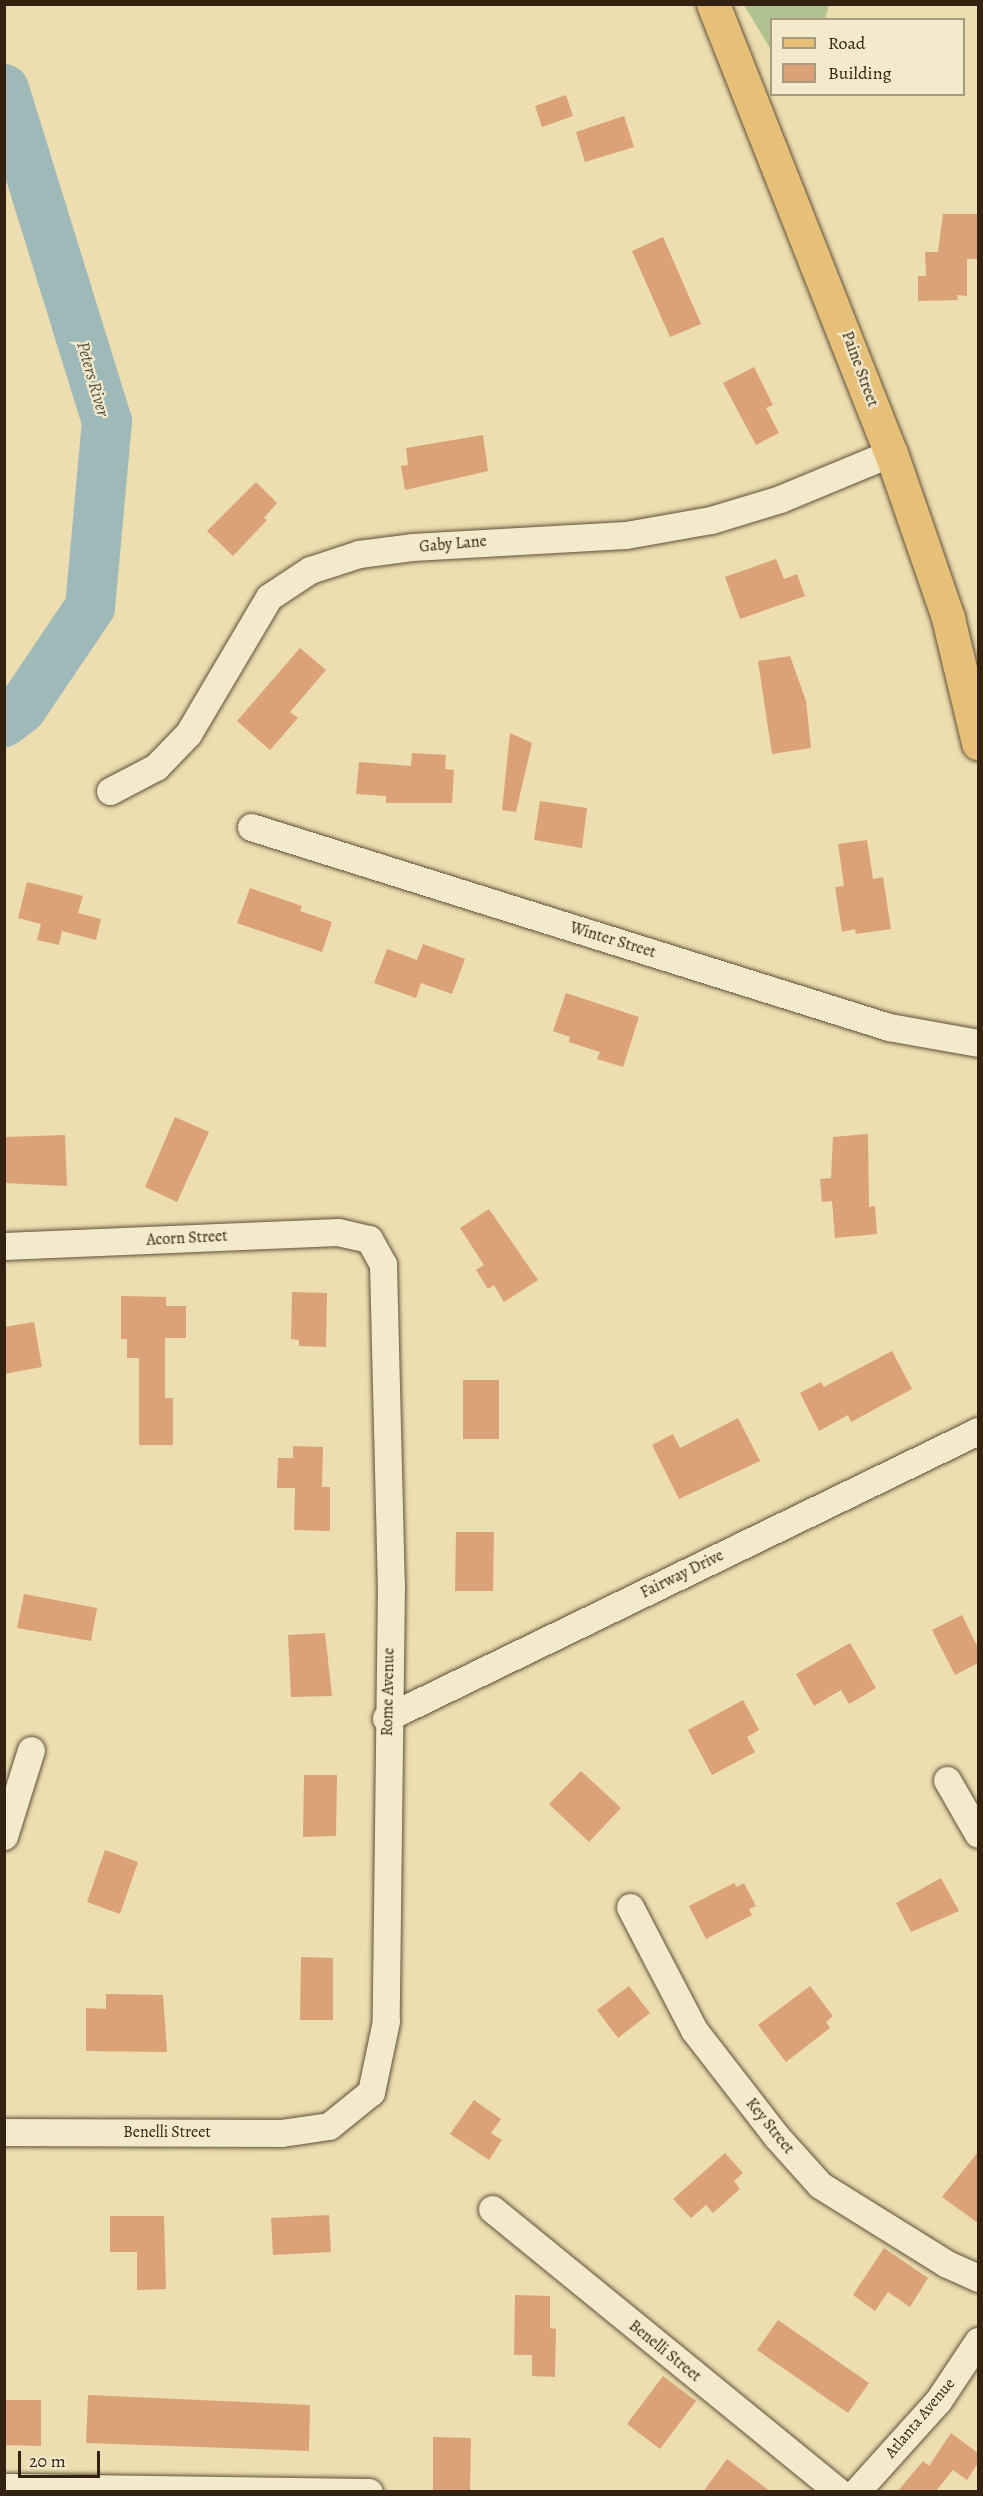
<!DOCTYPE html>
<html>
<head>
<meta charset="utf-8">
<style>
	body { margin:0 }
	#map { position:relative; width:983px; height:2496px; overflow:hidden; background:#ecdeb0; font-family:Alegreya,serif }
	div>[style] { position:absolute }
	.green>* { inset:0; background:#b1c291 }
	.river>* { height:50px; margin:-25px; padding:0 25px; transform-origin:25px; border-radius:25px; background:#9fb9b8 }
	.building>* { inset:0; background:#dba277 }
	.roads { filter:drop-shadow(0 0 2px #615039) drop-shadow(0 0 2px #615039) }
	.minor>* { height:27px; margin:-13.5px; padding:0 13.5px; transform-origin:13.5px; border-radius:13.5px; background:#f3eacc }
	.major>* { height:33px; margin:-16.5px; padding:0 16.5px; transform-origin:16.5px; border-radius:16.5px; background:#e6bf78 }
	span { translate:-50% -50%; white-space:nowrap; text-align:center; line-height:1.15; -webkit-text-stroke:4.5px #f3eacc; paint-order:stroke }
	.street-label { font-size:16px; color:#332111 }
	.water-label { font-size:18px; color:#534f43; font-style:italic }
	.frame { position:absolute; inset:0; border:6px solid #332111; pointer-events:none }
	.legend { position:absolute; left:770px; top:18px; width:195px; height:78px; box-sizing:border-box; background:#f3eacc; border:2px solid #a69a81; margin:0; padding:8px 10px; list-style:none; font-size:18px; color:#332111 }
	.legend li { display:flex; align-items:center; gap:12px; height:30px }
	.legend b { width:30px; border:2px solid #a69a81 }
	.scale { position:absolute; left:18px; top:2451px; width:82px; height:27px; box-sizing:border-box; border:3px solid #332111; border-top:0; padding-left:8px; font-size:18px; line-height:21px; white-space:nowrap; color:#332111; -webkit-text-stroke:4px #f3eacc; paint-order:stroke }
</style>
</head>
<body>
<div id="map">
	<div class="green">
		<div style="clip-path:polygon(744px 5px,829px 5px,825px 19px,772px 20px,771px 50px)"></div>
	</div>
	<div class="river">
		<div style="left:4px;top:89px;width:348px;rotate:72.8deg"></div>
		<div style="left:107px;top:421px;width:187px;rotate:95.2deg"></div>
		<div style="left:90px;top:607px;width:122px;rotate:124deg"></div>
		<div style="left:22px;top:708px;width:23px;rotate:142deg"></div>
	</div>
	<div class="building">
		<div style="clip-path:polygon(566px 95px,573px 116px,542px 127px,535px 106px)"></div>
		<div style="clip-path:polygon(624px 116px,634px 147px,585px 162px,576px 132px)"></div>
		<div style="clip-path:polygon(943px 214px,978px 214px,978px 259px,967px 259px,967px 296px,957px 295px,958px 300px,918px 301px,918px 276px,926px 276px,925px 252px,938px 252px)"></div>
		<div style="clip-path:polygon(663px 237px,701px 324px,670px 337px,632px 251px)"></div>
		<div style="clip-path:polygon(754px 367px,773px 405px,766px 408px,779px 433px,756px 445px,723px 383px)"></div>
		<div style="clip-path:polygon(483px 435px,488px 471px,405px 490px,401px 466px,408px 465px,406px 448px)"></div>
		<div style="clip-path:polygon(256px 482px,277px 503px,264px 518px,267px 520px,233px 556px,207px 531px)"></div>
		<div style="clip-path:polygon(776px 559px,784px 579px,797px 574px,805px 596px,740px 619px,725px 577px)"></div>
		<div style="clip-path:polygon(300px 648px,326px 670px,290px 712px,298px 718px,270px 750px,237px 721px)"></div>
		<div style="clip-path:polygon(790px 656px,806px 701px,811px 748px,772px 754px,758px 661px)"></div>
		<div style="clip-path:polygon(510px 733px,532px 743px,516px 812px,502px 810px)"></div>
		<div style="clip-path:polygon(412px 753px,446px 755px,445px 769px,454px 770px,452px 803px,386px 803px,386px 796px,356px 794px,359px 762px,411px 766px)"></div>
		<div style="clip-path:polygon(540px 801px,587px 808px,582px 848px,534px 840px)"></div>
		<div style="clip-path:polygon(867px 840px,873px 879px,883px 877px,891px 929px,856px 934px,855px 929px,842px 932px,835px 887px,844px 886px,838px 844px)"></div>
		<div style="clip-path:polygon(27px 882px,83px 896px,78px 913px,101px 919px,96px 940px,62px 931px,59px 945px,37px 940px,41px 924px,18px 918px)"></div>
		<div style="clip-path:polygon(250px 888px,302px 906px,300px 911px,332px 922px,322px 952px,237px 923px)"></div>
		<div style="clip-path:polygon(423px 944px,465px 959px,452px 994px,421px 983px,416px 998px,374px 983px,387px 949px,417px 960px)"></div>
		<div style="clip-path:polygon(566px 993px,639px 1017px,623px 1067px,597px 1059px,600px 1052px,569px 1042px,570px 1037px,553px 1031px)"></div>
		<div style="clip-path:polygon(175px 1117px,209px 1132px,177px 1202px,145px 1187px)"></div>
		<div style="clip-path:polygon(868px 1134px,869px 1207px,875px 1206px,877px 1234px,835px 1238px,832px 1201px,822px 1202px,820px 1179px,831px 1178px,833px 1137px)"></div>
		<div style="clip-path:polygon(65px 1135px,67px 1186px,4px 1183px,4px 1137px)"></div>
		<div style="clip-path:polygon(489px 1209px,538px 1280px,504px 1302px,494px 1285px,488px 1289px,476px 1270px,484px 1265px,460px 1228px)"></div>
		<div style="clip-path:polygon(292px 1292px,327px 1293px,326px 1347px,299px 1346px,299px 1340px,291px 1339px)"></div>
		<div style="clip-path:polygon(121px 1296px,166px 1297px,166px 1306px,186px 1306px,186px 1338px,165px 1338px,165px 1398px,173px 1398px,173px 1445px,139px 1445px,139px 1358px,127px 1358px,127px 1339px,121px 1339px)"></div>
		<div style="clip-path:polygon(34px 1322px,42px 1367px,4px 1374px,4px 1327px)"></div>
		<div style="clip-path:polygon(892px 1351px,912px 1389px,851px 1422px,848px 1415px,819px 1431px,800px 1393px,821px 1382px,824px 1387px)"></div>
		<div style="clip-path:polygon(463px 1380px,499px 1380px,499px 1439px,463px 1439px)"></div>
		<div style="clip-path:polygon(738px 1418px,760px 1461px,679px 1499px,652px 1445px,673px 1434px,680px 1448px)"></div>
		<div style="clip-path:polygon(293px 1446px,323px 1447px,322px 1487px,330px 1487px,330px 1531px,294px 1530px,295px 1488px,277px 1488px,278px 1458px,293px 1458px)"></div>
		<div style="clip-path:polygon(456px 1532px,494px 1532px,493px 1591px,455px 1591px)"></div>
		<div style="clip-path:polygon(24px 1594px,97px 1608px,91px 1641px,17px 1628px)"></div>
		<div style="clip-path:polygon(962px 1615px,978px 1648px,978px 1663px,955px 1675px,932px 1630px)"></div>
		<div style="clip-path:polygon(325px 1633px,332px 1696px,291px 1697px,288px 1635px)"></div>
		<div style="clip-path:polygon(850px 1643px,876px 1688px,849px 1704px,841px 1690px,814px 1706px,796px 1674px)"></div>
		<div style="clip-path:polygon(743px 1700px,759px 1730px,747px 1737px,755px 1752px,712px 1775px,688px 1730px)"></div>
		<div style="clip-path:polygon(581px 1771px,621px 1808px,589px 1842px,549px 1804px)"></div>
		<div style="clip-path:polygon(304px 1775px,337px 1775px,336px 1836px,303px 1837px)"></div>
		<div style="clip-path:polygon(105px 1850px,138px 1862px,120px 1914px,87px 1902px)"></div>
		<div style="clip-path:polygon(941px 1878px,959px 1911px,911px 1932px,896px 1903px)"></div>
		<div style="clip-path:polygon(734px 1883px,737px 1887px,744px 1883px,756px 1906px,749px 1909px,752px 1915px,706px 1939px,689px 1906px)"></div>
		<div style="clip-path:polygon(301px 1957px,333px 1958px,333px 2020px,300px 2020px)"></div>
		<div style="clip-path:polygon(629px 1986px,650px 2013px,618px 2038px,597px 2010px)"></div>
		<div style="clip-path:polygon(810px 1986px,833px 2016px,826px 2022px,830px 2028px,786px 2062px,758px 2025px)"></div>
		<div style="clip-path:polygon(106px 1994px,163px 1995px,167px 2052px,86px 2051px,86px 2008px,106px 2009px)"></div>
		<div style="clip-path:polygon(474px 2100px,501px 2119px,491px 2133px,502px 2140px,489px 2160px,450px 2134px)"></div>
		<div style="clip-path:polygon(978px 2152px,978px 2223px,942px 2197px)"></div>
		<div style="clip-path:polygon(725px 2153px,743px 2173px,734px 2181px,740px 2189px,713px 2213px,706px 2205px,691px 2218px,673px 2199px)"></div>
		<div style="clip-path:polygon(329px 2215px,331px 2252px,273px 2255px,271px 2218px)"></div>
		<div style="clip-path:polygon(110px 2216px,164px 2216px,166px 2289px,137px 2290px,137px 2252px,110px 2252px)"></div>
		<div style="clip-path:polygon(884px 2248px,928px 2278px,910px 2307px,888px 2292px,875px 2311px,853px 2295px)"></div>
		<div style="clip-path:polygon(515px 2295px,550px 2296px,550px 2328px,556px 2329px,555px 2377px,532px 2376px,532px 2355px,514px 2355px)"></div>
		<div style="clip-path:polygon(778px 2320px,869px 2383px,848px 2413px,757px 2350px)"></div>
		<div style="clip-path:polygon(663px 2376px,696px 2401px,660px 2449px,627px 2424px)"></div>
		<div style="clip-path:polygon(88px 2395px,310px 2405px,309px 2451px,86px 2443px)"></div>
		<div style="clip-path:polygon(4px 2400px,41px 2400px,41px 2446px,4px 2445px)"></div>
		<div style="clip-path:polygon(951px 2433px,978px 2453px,978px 2463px,967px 2480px,953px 2470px,935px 2492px,897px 2492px,923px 2461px,929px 2466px)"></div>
		<div style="clip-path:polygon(433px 2437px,471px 2438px,470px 2492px,433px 2492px)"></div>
		<div style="clip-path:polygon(727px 2459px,771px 2492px,703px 2492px)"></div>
	</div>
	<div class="roads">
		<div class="minor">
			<div style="left:110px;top:791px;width:52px;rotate:-27.6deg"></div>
			<div style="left:156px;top:767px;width:46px;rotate:-45.9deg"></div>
			<div style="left:188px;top:734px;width:159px;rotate:-59.4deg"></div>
			<div style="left:269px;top:597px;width:49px;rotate:-33.4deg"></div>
			<div style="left:310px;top:570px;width:52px;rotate:-18.1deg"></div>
			<div style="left:359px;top:554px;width:53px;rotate:-7.5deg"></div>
			<div style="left:412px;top:547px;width:214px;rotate:-3.2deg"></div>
			<div style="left:626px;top:535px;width:86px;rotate:-10deg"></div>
			<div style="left:711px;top:520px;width:72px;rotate:-16.9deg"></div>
			<div style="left:780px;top:499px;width:120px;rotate:-22.5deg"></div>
			<div style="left:251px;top:827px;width:669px;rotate:17.41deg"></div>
			<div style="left:889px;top:1027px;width:90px;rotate:10.2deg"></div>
			<div style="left:4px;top:1246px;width:334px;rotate:-2.4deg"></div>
			<div style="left:338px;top:1232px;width:32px;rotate:13deg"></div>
			<div style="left:369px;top:1239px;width:29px;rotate:61deg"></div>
			<div style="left:383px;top:1264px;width:320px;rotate:88.6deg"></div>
			<div style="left:391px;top:1584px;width:437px;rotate:90.7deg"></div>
			<div style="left:386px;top:2021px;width:73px;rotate:101.9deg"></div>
			<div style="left:371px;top:2092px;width:54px;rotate:141deg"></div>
			<div style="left:329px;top:2126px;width:49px;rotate:171.7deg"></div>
			<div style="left:281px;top:2133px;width:277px;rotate:-179.8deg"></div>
			<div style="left:386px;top:1718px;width:658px;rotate:-25.86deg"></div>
			<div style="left:947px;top:1780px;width:62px;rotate:60.1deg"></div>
			<div style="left:4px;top:1836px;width:90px;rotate:-72.6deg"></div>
			<div style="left:630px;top:1907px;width:139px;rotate:62.5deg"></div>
			<div style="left:694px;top:2030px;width:135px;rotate:52.2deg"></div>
			<div style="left:777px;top:2137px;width:64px;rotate:48.1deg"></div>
			<div style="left:820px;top:2185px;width:150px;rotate:31.9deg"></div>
			<div style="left:947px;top:2264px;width:34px;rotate:24deg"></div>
			<div style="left:492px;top:2209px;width:448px;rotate:39.2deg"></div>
			<div style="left:4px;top:2487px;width:365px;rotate:0.8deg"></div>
			<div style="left:856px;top:2492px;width:122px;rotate:-48deg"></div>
			<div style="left:938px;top:2401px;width:72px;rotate:-56.3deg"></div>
		</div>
		<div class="major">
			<div style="left:713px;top:4px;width:483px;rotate:68.4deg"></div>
			<div style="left:891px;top:453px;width:175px;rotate:70.9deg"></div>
			<div style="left:948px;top:618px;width:129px;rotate:76.5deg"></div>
		</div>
	</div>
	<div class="street-label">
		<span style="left:860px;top:369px;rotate:70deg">Paine Street</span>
		<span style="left:453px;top:544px;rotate:-5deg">Gaby Lane</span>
		<span style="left:613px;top:940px;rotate:17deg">Winter Street</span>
		<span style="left:187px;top:1238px;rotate:-3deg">Acorn Street</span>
		<span style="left:682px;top:1574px;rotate:-26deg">Fairway Drive</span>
		<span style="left:388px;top:1692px;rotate:-89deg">Rome Avenue</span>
		<span style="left:770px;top:2126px;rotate:51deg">Key Street</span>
		<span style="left:167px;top:2132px">Benelli Street</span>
		<span style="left:665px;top:2351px;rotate:39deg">Benelli Street</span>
		<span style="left:920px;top:2418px;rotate:-50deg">Atlanta Avenue</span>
	</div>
	<div class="water-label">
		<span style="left:93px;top:379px;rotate:74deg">Peters River</span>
	</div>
	<div class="frame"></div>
	<ul class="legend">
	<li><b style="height:8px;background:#e6bf78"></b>Road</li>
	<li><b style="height:16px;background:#dba277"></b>Building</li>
	</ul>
	<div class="scale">20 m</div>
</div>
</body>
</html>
